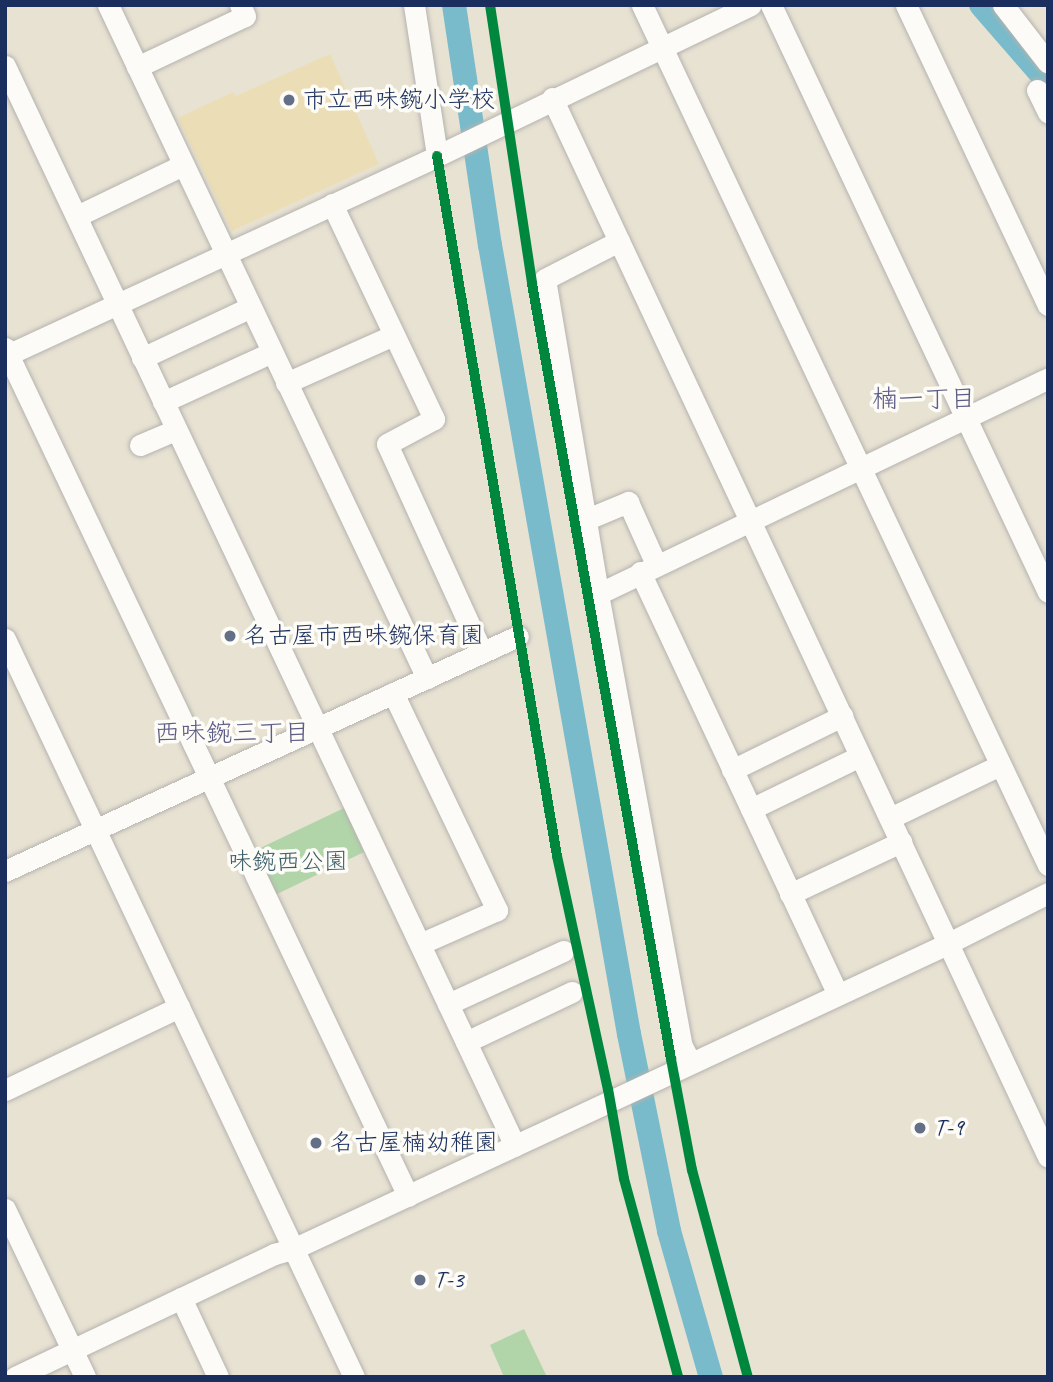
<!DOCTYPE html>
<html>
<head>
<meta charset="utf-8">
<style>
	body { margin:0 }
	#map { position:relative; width:1053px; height:1382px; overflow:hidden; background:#e8e2d3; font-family:Caveat,"Klee One",sans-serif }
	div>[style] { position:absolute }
	.green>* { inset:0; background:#b1d5a9 }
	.sand>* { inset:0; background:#ebdeb6 }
	.river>* { height:24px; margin:-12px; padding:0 12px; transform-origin:12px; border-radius:12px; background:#79bbcb }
	.roads { filter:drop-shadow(0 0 2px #b5b3ae) drop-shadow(0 0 2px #b5b3ae) }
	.minor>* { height:21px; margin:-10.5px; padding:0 10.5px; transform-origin:10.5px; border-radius:10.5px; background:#fcfbf8 }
	.cycleway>* { height:10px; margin:-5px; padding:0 5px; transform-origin:5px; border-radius:5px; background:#00873e }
	.dots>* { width:19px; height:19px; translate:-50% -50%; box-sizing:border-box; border:4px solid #fdfcf7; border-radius:50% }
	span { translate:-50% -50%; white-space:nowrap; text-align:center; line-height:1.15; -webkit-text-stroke:7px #fdfcf7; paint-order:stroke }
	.poi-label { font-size:24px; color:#1b2f5e }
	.left { translate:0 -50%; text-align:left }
	.park-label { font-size:24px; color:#3a5e6a }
	.neighbourhood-label { font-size:26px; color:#5d5c86 }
	.frame { position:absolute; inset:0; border:7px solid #1b2f5e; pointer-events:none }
</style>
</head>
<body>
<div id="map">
	<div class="green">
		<div style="clip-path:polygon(344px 808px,364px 852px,273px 896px,252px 852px)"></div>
		<div style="clip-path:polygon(524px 1329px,547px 1377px,504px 1377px,490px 1345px)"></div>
	</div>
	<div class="sand">
		<div style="clip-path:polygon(330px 54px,379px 164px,232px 231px,178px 118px,233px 92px,236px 96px)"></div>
	</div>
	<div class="river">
		<div style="left:454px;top:5px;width:243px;rotate:81.5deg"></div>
		<div style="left:490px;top:245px;width:801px;rotate:80.01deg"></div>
		<div style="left:629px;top:1034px;width:201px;rotate:78.5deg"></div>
		<div style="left:669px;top:1231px;width:152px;rotate:74deg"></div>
		<div style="left:981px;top:5px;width:102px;rotate:49deg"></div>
	</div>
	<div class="roads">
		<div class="minor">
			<div style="left:108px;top:5px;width:745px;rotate:64.64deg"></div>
			<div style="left:414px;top:5px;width:153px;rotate:81.3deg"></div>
			<div style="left:642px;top:5px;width:951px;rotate:64.73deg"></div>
			<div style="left:771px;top:5px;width:649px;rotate:64.74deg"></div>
			<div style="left:906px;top:5px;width:332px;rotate:64.7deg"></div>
			<div style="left:1003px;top:5px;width:73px;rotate:52.2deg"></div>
			<div style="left:5px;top:66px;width:1194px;rotate:64.72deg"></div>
			<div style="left:137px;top:67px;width:119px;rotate:-25.3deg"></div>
			<div style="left:245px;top:16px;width:12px;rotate:-114deg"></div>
			<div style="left:1037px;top:90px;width:25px;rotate:64deg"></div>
			<div style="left:552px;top:98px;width:1169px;rotate:64.9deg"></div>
			<div style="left:332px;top:204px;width:238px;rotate:64.6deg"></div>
			<div style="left:434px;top:419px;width:53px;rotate:152deg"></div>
			<div style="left:387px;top:444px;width:229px;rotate:65.5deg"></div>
			<div style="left:77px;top:216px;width:118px;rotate:-25.7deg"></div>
			<div style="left:619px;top:241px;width:83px;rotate:152.8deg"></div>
			<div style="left:545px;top:279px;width:319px;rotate:80.4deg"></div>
			<div style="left:598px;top:594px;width:460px;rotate:79.5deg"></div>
			<div style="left:682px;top:1046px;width:18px;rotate:63deg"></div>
			<div style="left:5px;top:348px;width:939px;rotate:64.58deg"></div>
			<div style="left:5px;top:356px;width:476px;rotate:-24.8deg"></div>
			<div style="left:437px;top:156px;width:348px;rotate:-25.7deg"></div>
			<div style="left:142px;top:358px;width:120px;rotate:-25.1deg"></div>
			<div style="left:286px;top:383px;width:118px;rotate:-24deg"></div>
			<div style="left:163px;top:402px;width:120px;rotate:-24.6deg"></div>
			<div style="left:140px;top:445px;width:38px;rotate:-23deg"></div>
			<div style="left:585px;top:520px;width:47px;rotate:-22.7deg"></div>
			<div style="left:628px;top:502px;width:68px;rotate:65.7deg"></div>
			<div style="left:640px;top:572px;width:465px;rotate:64.9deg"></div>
			<div style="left:598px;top:594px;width:499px;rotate:-25.6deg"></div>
			<div style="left:5px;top:639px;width:816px;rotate:64.69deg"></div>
			<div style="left:393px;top:693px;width:241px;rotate:64.4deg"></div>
			<div style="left:497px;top:910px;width:84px;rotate:156.2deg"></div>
			<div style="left:732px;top:770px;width:123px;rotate:-26.1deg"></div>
			<div style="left:751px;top:809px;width:121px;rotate:-25.9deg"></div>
			<div style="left:890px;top:818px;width:122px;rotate:-25.7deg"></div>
			<div style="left:5px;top:871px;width:564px;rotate:-24.61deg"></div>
			<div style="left:790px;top:894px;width:123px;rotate:-25.1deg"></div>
			<div style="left:448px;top:1004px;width:127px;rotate:-24.7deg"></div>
			<div style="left:466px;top:1042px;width:117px;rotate:-25.3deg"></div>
			<div style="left:5px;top:1090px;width:193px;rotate:-25.5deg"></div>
			<div style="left:5px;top:1209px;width:186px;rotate:64.5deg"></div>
			<div style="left:181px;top:1298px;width:87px;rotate:64.9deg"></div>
			<div style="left:15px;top:1377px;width:287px;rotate:-25.4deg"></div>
			<div style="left:274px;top:1254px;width:20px;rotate:-15deg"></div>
			<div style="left:293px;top:1249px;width:722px;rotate:-25deg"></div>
			<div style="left:947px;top:944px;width:113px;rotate:-26.8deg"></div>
		</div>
	</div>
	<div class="cycleway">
		<div style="left:490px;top:5px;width:282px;rotate:81.4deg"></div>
		<div style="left:532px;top:284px;width:787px;rotate:79.83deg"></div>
		<div style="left:671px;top:1059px;width:113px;rotate:79.3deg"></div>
		<div style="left:692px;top:1170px;width:214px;rotate:74.9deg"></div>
		<div style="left:437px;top:156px;width:710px;rotate:80.27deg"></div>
		<div style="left:557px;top:856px;width:239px;rotate:77.7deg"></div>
		<div style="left:608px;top:1089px;width:91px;rotate:79.9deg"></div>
		<div style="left:624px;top:1179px;width:205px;rotate:74.7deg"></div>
	</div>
	<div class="dots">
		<div style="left:289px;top:100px;background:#636e87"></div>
		<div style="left:230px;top:636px;background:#636e87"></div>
		<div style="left:920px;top:1128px;background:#636e87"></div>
		<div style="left:316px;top:1143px;background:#636e87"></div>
		<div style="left:420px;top:1280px;background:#636e87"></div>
	</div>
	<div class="poi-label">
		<span class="left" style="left:303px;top:100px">市立西味鋺小学校</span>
		<span class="left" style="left:244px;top:636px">名古屋市西味鋺保育園</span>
		<span class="left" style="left:934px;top:1128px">T-9</span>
		<span class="left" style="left:330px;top:1143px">名古屋楠幼稚園</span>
		<span class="left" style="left:434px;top:1280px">T-3</span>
	</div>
	<div class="park-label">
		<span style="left:288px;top:862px">味鋺西公園</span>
	</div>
	<div class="neighbourhood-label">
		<span style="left:924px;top:399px">楠一丁目</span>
		<span style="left:232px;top:733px">西味鋺三丁目</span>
	</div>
	<div class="frame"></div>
</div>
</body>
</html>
